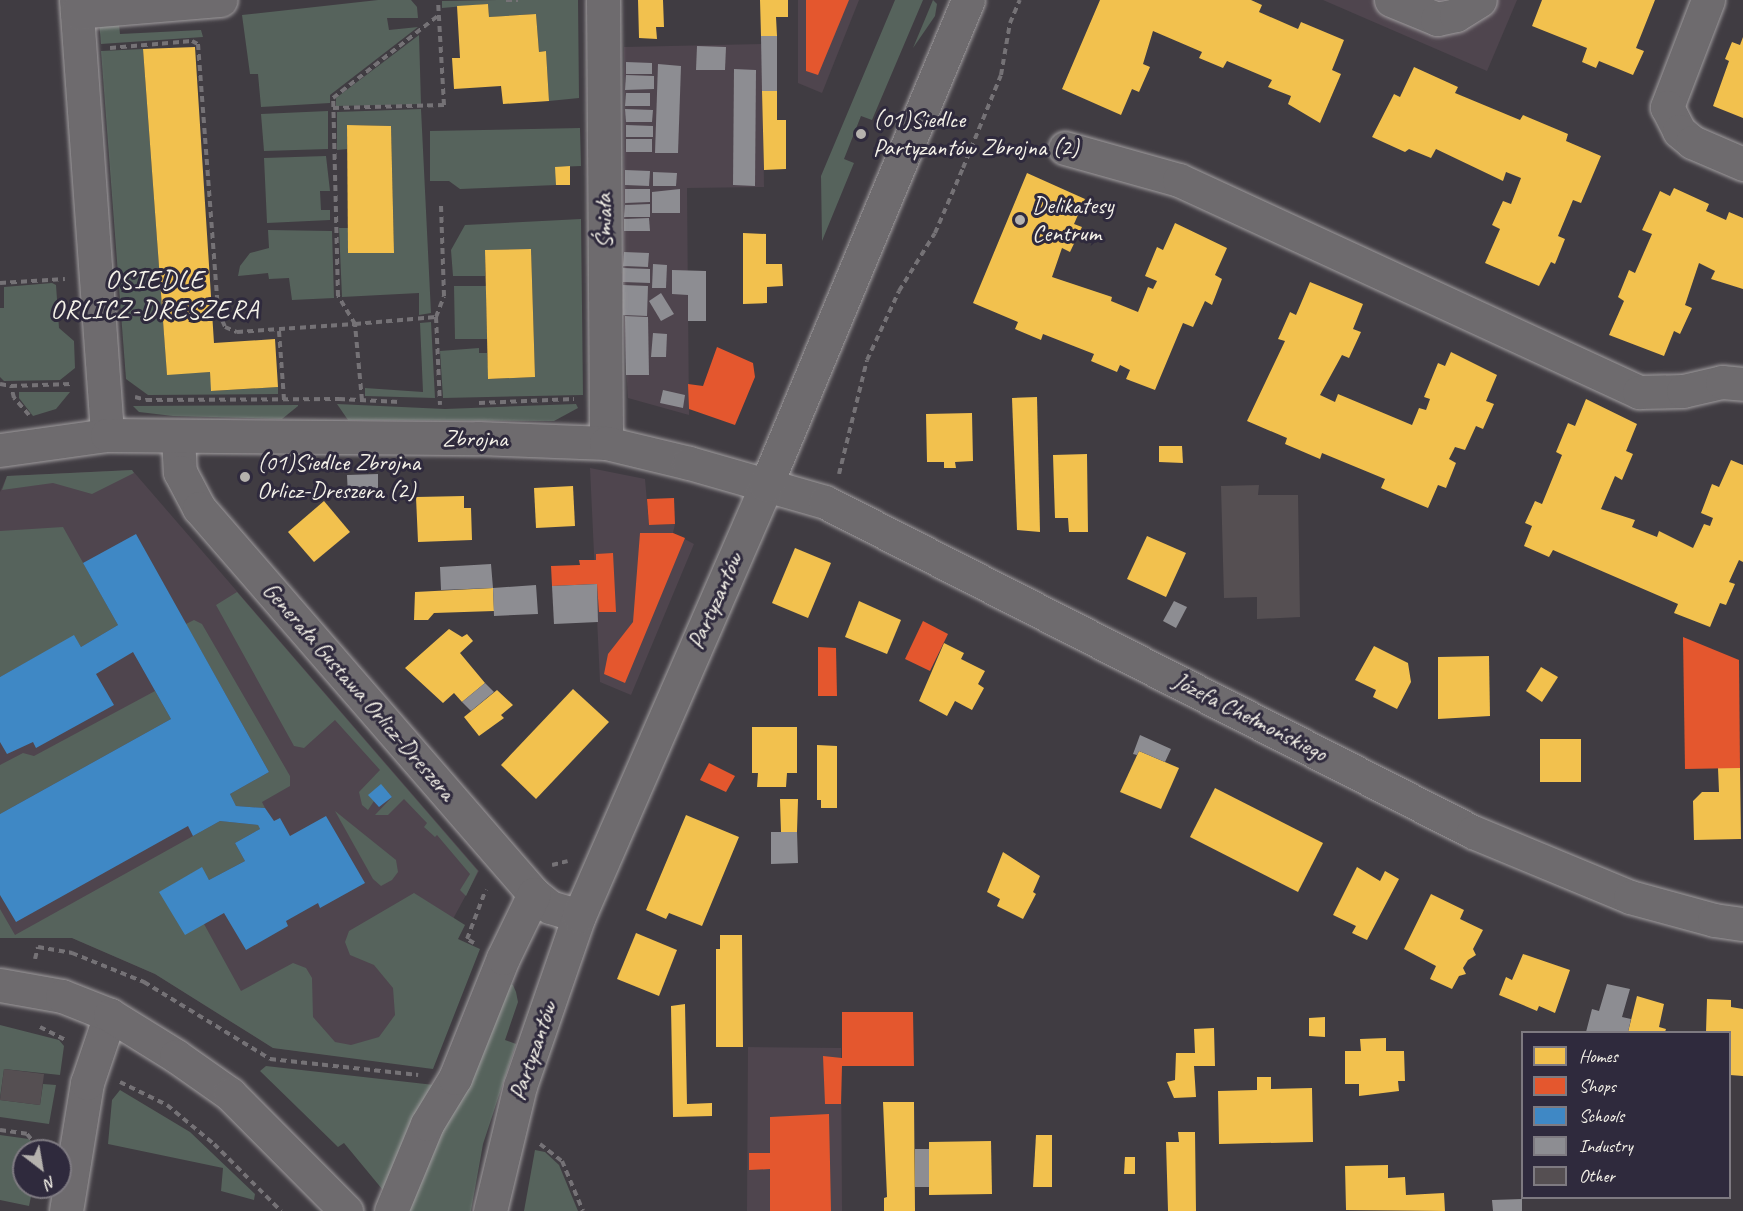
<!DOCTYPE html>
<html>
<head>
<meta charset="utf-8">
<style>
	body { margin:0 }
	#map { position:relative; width:1743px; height:1211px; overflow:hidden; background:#403c42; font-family:Caveat,sans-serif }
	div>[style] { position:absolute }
	.built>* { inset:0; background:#4f454e }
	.green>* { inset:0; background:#56635c }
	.homes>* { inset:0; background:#f2c14e }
	.shops>* { inset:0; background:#e4572e }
	.schools>* { inset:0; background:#3f88c5 }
	.industry>* { inset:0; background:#8d8d92 }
	.building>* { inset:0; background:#554f52 }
	.path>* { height:4px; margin-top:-2px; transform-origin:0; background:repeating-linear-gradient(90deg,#757276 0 6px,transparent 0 10.5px) }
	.roads { filter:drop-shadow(0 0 2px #a19ea0) drop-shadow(0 0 2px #a19ea0) }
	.minor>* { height:33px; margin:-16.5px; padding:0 16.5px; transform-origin:16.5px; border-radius:16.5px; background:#6e6b6e }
	.major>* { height:33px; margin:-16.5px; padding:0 16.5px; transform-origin:16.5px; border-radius:16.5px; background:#6e6b6e }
	.dots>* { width:16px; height:16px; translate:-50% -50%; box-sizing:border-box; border:3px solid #2f2a3d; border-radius:50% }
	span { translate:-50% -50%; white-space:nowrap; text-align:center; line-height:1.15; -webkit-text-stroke:6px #2f2a3d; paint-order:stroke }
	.poi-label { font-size:24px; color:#f4f1e8 }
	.left { translate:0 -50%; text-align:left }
	.street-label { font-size:24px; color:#f4f1e8 }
	.neighbourhood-label { font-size:26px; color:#f4f1e8; letter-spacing:1.5px }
	.legend { position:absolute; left:1521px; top:1031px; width:210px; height:168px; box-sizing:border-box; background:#2f2a3d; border:2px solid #7e7a81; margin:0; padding:8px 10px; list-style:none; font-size:18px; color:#f4f1e8 }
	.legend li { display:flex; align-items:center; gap:12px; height:30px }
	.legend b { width:30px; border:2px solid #7e7a81 }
	.north { position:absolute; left:12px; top:1139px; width:60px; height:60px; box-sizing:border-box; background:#2f2a3d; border:2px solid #7e7a81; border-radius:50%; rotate:149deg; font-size:16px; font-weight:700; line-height:24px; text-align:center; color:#f4f1e8 }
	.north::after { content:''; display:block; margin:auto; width:21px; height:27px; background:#b5b2ae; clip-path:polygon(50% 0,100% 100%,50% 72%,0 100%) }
</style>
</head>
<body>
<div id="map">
	<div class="built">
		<div style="clip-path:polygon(798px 0,859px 0,822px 93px,798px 83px)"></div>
		<div style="clip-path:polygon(1323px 0,1517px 0,1487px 71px)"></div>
		<div style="clip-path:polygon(762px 44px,764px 187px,687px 188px,689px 415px,628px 398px,623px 315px,624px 47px)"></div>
		<div style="clip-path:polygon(590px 468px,645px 479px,649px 525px,675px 524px,673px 533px,694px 544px,631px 695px,600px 682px)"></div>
		<div style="clip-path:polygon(132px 470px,479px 871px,447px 930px,426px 1067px,273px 1048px,155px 974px,72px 938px,0 938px,0 492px,7px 476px)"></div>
		<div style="clip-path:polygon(748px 1047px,841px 1048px,842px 1211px,747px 1211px)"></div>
	</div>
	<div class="green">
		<div style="clip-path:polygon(378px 0,411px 0,417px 7px,418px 18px,387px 18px,389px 30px,418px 27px,330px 95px,330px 103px,261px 107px,258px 74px,250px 74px,242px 15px)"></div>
		<div style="clip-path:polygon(498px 0,578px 0,579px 98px,549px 101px,546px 51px,539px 52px,536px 14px,489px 17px,488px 4px,442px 8px,442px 1px)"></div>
		<div style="clip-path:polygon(895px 0,923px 0,872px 120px,861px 116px,844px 159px,854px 163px,822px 241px,821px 176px)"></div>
		<div style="clip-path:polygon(933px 0,937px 4px,935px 16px,913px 48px)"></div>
		<div style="clip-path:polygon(118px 15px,120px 34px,201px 30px,203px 37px,101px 44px,99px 20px)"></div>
		<div style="clip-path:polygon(419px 35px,421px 104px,336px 106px,336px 98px)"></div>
		<div style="clip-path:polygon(143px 49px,167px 374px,210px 372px,212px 391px,278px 387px,278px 394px,148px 395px,126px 379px,101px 51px)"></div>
		<div style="clip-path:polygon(421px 109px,431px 313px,419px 315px,419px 293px,342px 297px,339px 228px,348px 228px,349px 253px,394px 251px,391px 126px,347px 125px,347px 149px,337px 150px,337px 112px)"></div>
		<div style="clip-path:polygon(328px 111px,328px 149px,264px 151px,261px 114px)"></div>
		<div style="clip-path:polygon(580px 128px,581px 166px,556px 167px,556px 185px,460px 189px,449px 181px,430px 181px,430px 131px)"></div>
		<div style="clip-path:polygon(326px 156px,330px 191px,320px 191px,321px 210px,330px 210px,330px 220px,267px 223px,264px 158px)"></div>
		<div style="clip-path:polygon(581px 219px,583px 395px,443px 398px,440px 351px,479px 348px,479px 353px,487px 353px,489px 379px,535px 377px,531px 249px,485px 250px,485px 276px,453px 276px,451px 250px,465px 225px)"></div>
		<div style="clip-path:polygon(268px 230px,332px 231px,334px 298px,292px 300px,289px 278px,269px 279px,268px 273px,238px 276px,240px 266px,250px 253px,269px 248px)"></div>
		<div style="clip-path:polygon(52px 283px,56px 285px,59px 328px,74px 341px,75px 368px,60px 380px,4px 381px,0 377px,0 308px,4px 308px,4px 287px)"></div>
		<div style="clip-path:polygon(454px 286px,486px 286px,487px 339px,455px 339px)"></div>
		<div style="clip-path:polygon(431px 322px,435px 398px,365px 396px,365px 388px,423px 392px,420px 323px)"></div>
		<div style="clip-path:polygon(19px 392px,70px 392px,56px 409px,33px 416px,19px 398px)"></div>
		<div style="clip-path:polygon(337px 404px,445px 409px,576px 404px,578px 408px,554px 421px,348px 420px)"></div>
		<div style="clip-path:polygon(133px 406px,298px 405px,298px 406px,282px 419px,173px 416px,139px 412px)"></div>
		<div style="clip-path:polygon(132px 470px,134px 473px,92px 494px,53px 483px,2px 490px,7px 476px)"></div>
		<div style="clip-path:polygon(63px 527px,118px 625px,81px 647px,74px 636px,0 677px,0 531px)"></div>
		<div style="clip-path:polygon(237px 592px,478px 871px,466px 896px,460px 890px,470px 874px,437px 835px,435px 837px,424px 827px,427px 823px,404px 799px,388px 815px,375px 815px,392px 797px,381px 785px,369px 795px,374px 801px,368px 810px,362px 805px,359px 792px,380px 770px,335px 720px,304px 748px,294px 746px,216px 605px)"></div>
		<div style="clip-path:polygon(194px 620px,202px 624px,290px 776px,290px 786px,262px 802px,265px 808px,236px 806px,230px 794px,269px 772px,186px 624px)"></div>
		<div style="clip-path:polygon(155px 691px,171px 719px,0 814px,0 765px,23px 753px,34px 756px)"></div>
		<div style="clip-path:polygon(335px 811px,396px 860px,398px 872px,392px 880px,381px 886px,373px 879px)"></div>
		<div style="clip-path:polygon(220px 821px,258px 825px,260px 829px,235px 843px,245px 861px,209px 880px,201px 868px,160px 892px,204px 924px,241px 991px,293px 963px,306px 968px,312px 978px,313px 1017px,335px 1042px,351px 1045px,379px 1037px,395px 1015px,393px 988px,374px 965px,350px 955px,345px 942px,349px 931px,414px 893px,465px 925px,458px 939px,480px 949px,433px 1069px,273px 1048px,155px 974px,72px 938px,0 938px,0 909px,15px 935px)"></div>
		<div style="clip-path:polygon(500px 981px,513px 985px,516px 992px,518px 1002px,505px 1040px,516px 1044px,483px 1144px,471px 1211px,402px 1211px)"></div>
		<div style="clip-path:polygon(0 1025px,59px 1040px,64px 1046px,60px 1075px,4px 1069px,0 1098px)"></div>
		<div style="clip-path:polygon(266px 1066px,443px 1086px,387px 1195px,344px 1143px,338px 1147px,260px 1071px)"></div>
		<div style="clip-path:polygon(43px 1084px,56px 1085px,49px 1124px,0 1117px,0 1100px,40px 1105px)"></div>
		<div style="clip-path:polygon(120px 1090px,190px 1132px,255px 1194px,254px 1200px,221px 1191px,223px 1168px,108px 1144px,112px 1100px)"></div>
		<div style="clip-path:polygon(0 1135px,29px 1139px,36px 1145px,38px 1151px,24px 1151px,24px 1187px,33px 1187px,29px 1206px,0 1200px)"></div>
		<div style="clip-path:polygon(535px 1150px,545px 1152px,559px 1165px,578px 1211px,524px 1211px)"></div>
	</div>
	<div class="homes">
		<div style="clip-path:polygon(638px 0,663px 0,664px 27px,656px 27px,657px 39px,639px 38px)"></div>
		<div style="clip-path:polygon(760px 0,788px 0,788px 17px,776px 17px,777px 36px,761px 36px)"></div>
		<div style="clip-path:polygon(1100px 0,1251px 0,1262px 5px,1259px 12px,1298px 29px,1301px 22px,1344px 40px,1332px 70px,1341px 74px,1320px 123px,1288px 104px,1291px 96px,1268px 87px,1272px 80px,1227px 61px,1223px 68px,1199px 58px,1202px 52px,1153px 31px,1143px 64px,1150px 67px,1139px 92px,1132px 89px,1121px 115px,1062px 89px)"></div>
		<div style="clip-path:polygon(1542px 0,1655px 0,1636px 48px,1644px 51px,1633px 75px,1599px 61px,1596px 68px,1582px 62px,1587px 48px,1532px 26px)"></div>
		<div style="clip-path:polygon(488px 4px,489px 17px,536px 14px,539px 52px,546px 51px,549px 101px,503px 104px,501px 86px,454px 89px,452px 58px,460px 58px,457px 6px)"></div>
		<div style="clip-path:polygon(1743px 37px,1743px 118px,1713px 106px,1729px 61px,1725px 59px,1732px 42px,1740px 45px)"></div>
		<div style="clip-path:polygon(195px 47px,214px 343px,275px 339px,278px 387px,211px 391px,210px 372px,167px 375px,143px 49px)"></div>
		<div style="clip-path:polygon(1414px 67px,1458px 87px,1455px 93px,1520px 120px,1523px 115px,1568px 134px,1566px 141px,1601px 156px,1581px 203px,1573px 200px,1558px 236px,1565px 239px,1555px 264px,1551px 262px,1539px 286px,1485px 263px,1500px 229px,1492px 225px,1503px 201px,1511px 204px,1521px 178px,1506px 172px,1503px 181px,1436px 149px,1431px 158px,1409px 149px,1405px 152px,1372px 137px,1394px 94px,1400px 97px)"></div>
		<div style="clip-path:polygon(762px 91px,777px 91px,777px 120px,786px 120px,786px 169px,764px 170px)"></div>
		<div style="clip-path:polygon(347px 125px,391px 126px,394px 253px,348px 253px)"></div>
		<div style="clip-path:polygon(570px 166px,570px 185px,556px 185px,555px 167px)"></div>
		<div style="clip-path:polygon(1027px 173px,1085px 199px,1074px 224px,1082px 227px,1070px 252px,1062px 248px,1052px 277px,1112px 297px,1111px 301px,1138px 312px,1148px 287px,1153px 289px,1157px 281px,1145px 276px,1157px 247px,1163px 250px,1175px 223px,1227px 248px,1215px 275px,1222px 279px,1212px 305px,1205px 301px,1193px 327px,1183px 323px,1155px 390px,1126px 379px,1130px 370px,1120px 365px,1117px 372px,1091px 361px,1094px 354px,1043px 334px,1041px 340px,1015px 329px,1018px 322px,973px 303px)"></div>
		<div style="clip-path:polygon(1674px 188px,1709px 204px,1706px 211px,1726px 220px,1729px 212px,1743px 218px,1743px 289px,1711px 279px,1715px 271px,1699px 263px,1685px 305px,1692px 308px,1680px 334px,1674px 331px,1664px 356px,1609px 335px,1624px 301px,1618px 297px,1629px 270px,1635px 273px,1652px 234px,1642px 230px,1660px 191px,1670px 196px)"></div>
		<div style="clip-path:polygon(743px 233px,766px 234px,766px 264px,782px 264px,783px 286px,767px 287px,767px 303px,743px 304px)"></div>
		<div style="clip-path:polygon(531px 249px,535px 377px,488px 379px,485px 250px)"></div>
		<div style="clip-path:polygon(1310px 282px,1363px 304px,1353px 329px,1361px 332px,1349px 358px,1342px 355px,1320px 395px,1335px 402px,1338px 394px,1412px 425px,1419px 408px,1426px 410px,1430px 399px,1424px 397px,1438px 363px,1445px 366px,1451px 352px,1497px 375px,1486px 401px,1494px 404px,1483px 429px,1476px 426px,1465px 450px,1455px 447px,1449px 459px,1456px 463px,1446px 488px,1438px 485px,1428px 508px,1381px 488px,1385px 479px,1322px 453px,1320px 459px,1285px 444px,1287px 438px,1247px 421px,1285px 341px,1278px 339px,1290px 312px,1296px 315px)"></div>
		<div style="clip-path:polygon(1037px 397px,1040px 532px,1017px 530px,1012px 398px)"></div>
		<div style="clip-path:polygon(1586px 399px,1637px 424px,1626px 451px,1633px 454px,1622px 480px,1615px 476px,1601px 509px,1635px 520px,1632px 527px,1657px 537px,1659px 531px,1693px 548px,1704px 524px,1710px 526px,1713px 518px,1701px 513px,1712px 484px,1719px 487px,1731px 460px,1743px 465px,1743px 562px,1739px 560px,1729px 582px,1735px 584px,1726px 605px,1720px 603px,1710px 627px,1674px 613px,1678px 604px,1553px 550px,1549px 557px,1524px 546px,1532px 526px,1525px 523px,1535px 501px,1542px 504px,1562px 455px,1556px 452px,1568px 423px,1575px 426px)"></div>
		<div style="clip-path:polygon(972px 413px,973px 461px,955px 462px,956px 468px,944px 468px,944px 462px,927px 462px,926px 414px)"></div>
		<div style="clip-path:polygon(1159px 446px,1182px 446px,1183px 463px,1159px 462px)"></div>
		<div style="clip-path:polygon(1087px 454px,1088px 532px,1069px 532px,1068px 518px,1055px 518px,1053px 455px)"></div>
		<div style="clip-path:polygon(573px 486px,575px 526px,536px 528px,534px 488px)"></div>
		<div style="clip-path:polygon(464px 496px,464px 508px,471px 508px,472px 540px,418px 542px,416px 497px)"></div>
		<div style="clip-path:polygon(324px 501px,350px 532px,314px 562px,288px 532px)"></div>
		<div style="clip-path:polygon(1147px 536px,1186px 553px,1166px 597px,1127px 579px)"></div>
		<div style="clip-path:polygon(795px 548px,831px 563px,808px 618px,772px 603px)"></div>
		<div style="clip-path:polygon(493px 588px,494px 611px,434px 613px,428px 620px,414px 620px,415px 592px)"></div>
		<div style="clip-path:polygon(859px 601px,901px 620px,887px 654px,845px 637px)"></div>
		<div style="clip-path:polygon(449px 629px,462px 637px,467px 634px,473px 641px,460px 653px,485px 683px,462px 702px,454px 693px,443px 703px,405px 668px)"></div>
		<div style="clip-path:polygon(944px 643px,964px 653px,961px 659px,985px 671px,978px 684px,984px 688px,972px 710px,955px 701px,947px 716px,919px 701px)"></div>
		<div style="clip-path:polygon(1374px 646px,1408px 663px,1411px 682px,1397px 709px,1373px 697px,1376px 690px,1355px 680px)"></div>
		<div style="clip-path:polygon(1489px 656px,1490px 716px,1438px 719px,1438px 657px)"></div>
		<div style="clip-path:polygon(1541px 667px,1558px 677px,1542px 702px,1526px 691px)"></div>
		<div style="clip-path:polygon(573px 689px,609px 722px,536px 799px,501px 765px)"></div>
		<div style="clip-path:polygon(497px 690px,513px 705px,501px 715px,504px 718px,479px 736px,464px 717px)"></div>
		<div style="clip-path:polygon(752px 727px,797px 727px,797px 773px,787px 773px,786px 787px,757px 787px,758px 773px,752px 773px)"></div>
		<div style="clip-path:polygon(1540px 739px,1581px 739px,1581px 782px,1540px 782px)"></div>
		<div style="clip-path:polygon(817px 745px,837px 746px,837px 808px,821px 808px,821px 800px,817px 800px)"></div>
		<div style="clip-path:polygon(1139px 751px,1179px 768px,1161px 809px,1120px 792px)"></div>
		<div style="clip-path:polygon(1718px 768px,1740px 768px,1741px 839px,1694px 840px,1693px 801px,1702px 792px,1719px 792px)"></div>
		<div style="clip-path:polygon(1215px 788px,1323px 843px,1298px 892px,1190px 837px)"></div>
		<div style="clip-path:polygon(780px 799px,798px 799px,797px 832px,781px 832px)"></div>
		<div style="clip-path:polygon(686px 815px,739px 837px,702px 926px,669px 913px,666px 919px,646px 910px)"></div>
		<div style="clip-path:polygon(1003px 852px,1040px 876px,1033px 892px,1036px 894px,1023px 919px,997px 906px,1000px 899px,987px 892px)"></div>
		<div style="clip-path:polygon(1357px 867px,1380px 881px,1385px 871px,1399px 879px,1367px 940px,1352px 933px,1356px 926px,1333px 915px)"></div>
		<div style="clip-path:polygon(1431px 894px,1464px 910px,1460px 919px,1483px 930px,1473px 949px,1476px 955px,1468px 960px,1463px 968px,1466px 974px,1459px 976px,1452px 989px,1430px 979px,1436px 966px,1404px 949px)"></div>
		<div style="clip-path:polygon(636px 933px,677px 950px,659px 996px,617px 979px)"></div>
		<div style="clip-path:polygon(720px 935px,742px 935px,743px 1047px,716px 1047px,716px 949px,720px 949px)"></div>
		<div style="clip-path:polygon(1523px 954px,1570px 970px,1555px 1013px,1539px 1006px,1537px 1011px,1499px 995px,1506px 977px,1512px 980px)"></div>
		<div style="clip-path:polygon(1637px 996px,1664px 1004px,1659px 1027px,1666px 1029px,1665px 1032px,1628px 1032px)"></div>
		<div style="clip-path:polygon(1707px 999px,1731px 1000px,1731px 1007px,1743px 1009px,1743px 1076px,1730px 1075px,1730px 1032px,1706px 1032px)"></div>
		<div style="clip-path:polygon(685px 1004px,687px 1104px,712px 1103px,712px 1116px,673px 1117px,671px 1006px)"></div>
		<div style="clip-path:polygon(1325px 1017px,1325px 1037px,1309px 1036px,1309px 1018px)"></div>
		<div style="clip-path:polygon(1214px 1028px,1215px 1066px,1194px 1066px,1196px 1097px,1174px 1098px,1167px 1082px,1175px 1080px,1176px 1053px,1195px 1053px,1194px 1029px)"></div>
		<div style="clip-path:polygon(1386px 1038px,1386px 1051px,1404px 1051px,1405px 1081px,1398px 1081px,1399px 1091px,1359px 1096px,1359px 1084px,1345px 1084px,1345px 1051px,1361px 1051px,1360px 1039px)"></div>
		<div style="clip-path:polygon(1257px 1077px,1271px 1077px,1271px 1089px,1312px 1088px,1313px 1142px,1219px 1144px,1218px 1091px,1257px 1090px)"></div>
		<div style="clip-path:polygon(883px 1102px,914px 1102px,915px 1211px,884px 1211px,884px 1198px,887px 1197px)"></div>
		<div style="clip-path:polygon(1178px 1132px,1195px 1132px,1196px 1211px,1168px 1211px,1166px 1142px,1179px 1142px)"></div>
		<div style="clip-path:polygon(1036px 1135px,1052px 1135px,1052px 1187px,1033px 1187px)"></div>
		<div style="clip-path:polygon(991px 1141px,992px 1194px,929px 1195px,929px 1142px)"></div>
		<div style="clip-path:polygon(1125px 1157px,1135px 1157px,1135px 1174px,1124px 1174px)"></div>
		<div style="clip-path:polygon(1388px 1165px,1388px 1178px,1405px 1177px,1406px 1195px,1444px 1193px,1445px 1211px,1346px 1210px,1345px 1166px)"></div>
	</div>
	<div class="shops">
		<div style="clip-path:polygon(806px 0,849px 0,818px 75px,806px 71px)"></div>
		<div style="clip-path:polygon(717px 347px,753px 363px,755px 377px,735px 425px,689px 409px,688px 384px,703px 386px)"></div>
		<div style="clip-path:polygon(674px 498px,675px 524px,649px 525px,647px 499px)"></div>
		<div style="clip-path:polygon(640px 533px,673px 533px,685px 538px,625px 683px,604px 674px,608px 654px,633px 622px)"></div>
		<div style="clip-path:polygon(613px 553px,616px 612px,599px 612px,597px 584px,552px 586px,551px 566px,580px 565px,579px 560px,596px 560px,596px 554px)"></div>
		<div style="clip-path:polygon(923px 621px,948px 634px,930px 671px,905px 659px)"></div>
		<div style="clip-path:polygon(1683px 637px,1739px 660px,1740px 768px,1685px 769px)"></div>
		<div style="clip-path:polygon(818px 647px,836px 648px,837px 696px,818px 696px)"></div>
		<div style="clip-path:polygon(709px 763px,735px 776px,726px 792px,700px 780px)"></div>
		<div style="clip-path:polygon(842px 1012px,913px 1012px,914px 1066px,842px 1066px,841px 1104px,825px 1104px,823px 1056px,842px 1058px)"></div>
		<div style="clip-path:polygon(829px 1114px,831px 1211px,770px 1211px,770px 1169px,749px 1170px,749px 1153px,770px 1153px,770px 1117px)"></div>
	</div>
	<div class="schools">
		<div style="clip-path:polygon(136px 534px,269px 772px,230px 794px,236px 806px,265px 808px,274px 821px,280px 818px,290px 836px,326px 816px,365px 883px,320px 908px,318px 903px,286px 921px,288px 926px,246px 950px,224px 913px,185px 935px,159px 892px,202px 867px,209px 880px,245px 861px,235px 843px,260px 829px,258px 825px,220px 821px,193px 836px,188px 826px,16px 922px,0 895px,0 814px,171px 719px,133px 652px,96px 674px,114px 705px,36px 748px,33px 742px,7px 754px,0 742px,0 677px,74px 635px,81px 647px,118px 625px,83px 563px)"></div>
		<div style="clip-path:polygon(381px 784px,392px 797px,379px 807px,368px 795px)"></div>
	</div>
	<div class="industry">
		<div style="clip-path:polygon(761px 36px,777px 36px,777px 91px,762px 91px)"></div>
		<div style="clip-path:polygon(697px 46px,726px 47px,725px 70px,696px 70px)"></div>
		<div style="clip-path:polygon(626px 62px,652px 63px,652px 74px,626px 74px)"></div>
		<div style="clip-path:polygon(658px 64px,681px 66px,678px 153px,655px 153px)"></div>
		<div style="clip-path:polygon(734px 69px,756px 70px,755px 186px,733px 185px)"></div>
		<div style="clip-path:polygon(626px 75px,654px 76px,654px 89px,625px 90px)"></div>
		<div style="clip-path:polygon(626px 93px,650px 93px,650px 106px,625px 106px)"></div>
		<div style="clip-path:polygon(625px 109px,653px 110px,652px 122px,626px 122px)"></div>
		<div style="clip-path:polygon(626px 125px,653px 126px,653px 137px,626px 137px)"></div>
		<div style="clip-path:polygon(626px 139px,652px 139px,652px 152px,626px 152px)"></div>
		<div style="clip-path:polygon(625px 170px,650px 171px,649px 186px,625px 185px)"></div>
		<div style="clip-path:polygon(653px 172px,677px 173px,676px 186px,653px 186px)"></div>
		<div style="clip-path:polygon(625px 189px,650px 189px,650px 202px,625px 203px)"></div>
		<div style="clip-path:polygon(680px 189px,680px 213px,652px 213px,652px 192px)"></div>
		<div style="clip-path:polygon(650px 204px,650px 217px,624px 217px,625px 205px)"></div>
		<div style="clip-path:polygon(649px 218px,650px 231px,624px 231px,624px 219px)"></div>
		<div style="clip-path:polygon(624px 252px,649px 253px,648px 267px,623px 266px)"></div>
		<div style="clip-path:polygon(653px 264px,667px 265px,666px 288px,652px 288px)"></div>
		<div style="clip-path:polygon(623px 268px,650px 269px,650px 283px,623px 282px)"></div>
		<div style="clip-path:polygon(672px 270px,706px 271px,706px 321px,688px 321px,688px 295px,672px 294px)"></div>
		<div style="clip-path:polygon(623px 285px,648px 286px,647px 316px,623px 315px)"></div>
		<div style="clip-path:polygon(661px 293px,674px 314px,661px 321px,649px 301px)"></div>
		<div style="clip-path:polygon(625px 316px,648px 317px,649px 375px,626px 375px)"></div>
		<div style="clip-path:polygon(653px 333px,667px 334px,666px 357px,651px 357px)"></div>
		<div style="clip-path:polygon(663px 390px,685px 395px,683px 408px,660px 403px)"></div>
		<div style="clip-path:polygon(378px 474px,378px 496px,348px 497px,347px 475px)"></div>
		<div style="clip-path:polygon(491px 564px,493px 588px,536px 585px,538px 614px,494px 616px,493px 588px,441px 590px,440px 567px)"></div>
		<div style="clip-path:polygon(597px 584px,598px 622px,554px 624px,552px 586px)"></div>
		<div style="clip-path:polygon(1174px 601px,1187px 607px,1176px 628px,1163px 621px)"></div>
		<div style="clip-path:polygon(485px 683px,494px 692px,471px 711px,462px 702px)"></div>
		<div style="clip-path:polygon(1140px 735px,1171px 749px,1165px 762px,1139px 751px,1137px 755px,1133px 754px)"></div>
		<div style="clip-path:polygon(771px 832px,797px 832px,798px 863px,771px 864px)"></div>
		<div style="clip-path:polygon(1607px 984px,1630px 989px,1622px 1017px,1631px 1019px,1628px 1032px,1586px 1032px,1592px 1009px,1599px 1011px)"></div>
		<div style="clip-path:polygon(915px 1149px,929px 1149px,929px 1187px,915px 1187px)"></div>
		<div style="clip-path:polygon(1522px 1199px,1522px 1211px,1493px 1211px,1492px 1200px)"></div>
	</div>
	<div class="building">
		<div style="clip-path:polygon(1259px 485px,1258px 495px,1298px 495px,1300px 617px,1257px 619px,1257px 597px,1224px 598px,1221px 486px)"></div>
		<div style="clip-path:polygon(4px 1069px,44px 1074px,40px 1105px,0 1100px)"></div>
	</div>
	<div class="path">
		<div style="left:506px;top:0;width:12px"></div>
		<div style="left:110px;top:48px;width:82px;rotate:-4.9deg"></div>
		<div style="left:192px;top:41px;width:7px;rotate:27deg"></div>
		<div style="left:198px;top:44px;width:268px;rotate:85.7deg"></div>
		<div style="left:218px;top:311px;width:17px;rotate:66deg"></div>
		<div style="left:225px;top:327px;width:13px;rotate:23deg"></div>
		<div style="left:237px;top:332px;width:118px;rotate:-3.9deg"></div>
		<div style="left:355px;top:324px;width:33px;rotate:-121deg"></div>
		<div style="left:338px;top:296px;width:198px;rotate:-91.4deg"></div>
		<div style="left:333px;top:98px;width:135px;rotate:-38.1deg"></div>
		<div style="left:333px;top:108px;width:111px;rotate:-1.5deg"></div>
		<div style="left:444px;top:105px;width:105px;rotate:-93.3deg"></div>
		<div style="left:0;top:283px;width:65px;rotate:-3.5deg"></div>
		<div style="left:436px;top:317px;width:22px;rotate:-69deg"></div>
		<div style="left:444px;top:296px;width:91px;rotate:-91.9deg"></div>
		<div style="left:279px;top:331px;width:68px;rotate:85.8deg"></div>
		<div style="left:0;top:384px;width:11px;rotate:10deg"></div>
		<div style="left:135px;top:397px;width:11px;rotate:15deg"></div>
		<div style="left:146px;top:400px;width:193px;rotate:-0.3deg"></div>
		<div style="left:339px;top:399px;width:61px;rotate:2.8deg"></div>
		<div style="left:362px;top:400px;width:76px;rotate:-95.3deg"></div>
		<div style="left:355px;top:324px;width:81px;rotate:-4.9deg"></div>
		<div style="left:436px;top:317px;width:88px;rotate:87.4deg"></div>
		<div style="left:479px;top:403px;width:95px;rotate:-2.4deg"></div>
		<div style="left:29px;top:415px;width:23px;rotate:-131deg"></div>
		<div style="left:14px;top:398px;width:12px;rotate:-104deg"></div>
		<div style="left:11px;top:386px;width:60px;rotate:-1.9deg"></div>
		<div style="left:839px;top:474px;width:117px;rotate:-76.2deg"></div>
		<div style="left:867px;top:360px;width:76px;rotate:-65.1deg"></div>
		<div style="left:899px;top:291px;width:68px;rotate:-58.2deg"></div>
		<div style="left:935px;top:233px;width:71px;rotate:-66.7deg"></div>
		<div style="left:963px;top:168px;width:100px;rotate:-67.8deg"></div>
		<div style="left:1001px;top:75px;width:53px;rotate:-80.2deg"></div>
		<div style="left:1010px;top:23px;width:25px;rotate:-67deg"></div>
		<div style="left:552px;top:865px;width:16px;rotate:-14deg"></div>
		<div style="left:474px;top:943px;width:8px;rotate:-150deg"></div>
		<div style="left:467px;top:939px;width:53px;rotate:-69.2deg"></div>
		<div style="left:35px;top:959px;width:12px;rotate:-76deg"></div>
		<div style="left:38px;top:947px;width:35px;rotate:10deg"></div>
		<div style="left:72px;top:953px;width:78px;rotate:21.9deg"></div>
		<div style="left:144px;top:982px;width:148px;rotate:31.4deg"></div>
		<div style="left:270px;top:1059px;width:149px;rotate:6.2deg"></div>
		<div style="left:40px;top:1027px;width:30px;rotate:27deg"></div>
		<div style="left:120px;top:1082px;width:52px;rotate:26.1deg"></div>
		<div style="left:167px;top:1105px;width:61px;rotate:39.7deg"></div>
		<div style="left:214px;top:1144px;width:95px;rotate:45deg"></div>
		<div style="left:0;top:1130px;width:27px;rotate:8deg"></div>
		<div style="left:27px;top:1134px;width:22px;rotate:51deg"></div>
		<div style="left:540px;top:1144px;width:28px;rotate:38deg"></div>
		<div style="left:562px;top:1161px;width:54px;rotate:67.2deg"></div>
	</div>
	<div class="roads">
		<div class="minor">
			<div style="left:76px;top:0;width:436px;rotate:85.9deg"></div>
			<div style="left:603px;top:0;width:443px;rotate:89.6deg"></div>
			<div style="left:1391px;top:0;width:50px;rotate:22.4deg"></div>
			<div style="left:1437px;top:19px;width:19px;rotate:-12deg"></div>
			<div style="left:1456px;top:15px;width:28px;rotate:-32deg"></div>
			<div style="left:1708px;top:0;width:115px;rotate:111deg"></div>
			<div style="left:1667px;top:107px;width:27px;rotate:63deg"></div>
			<div style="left:1679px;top:131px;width:17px;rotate:40deg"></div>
			<div style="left:1692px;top:142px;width:56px;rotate:23.3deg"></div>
			<div style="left:77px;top:12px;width:144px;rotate:-4.8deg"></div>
			<div style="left:1065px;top:148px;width:118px;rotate:15.7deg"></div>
			<div style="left:1179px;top:180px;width:507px;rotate:24.74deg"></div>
			<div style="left:1639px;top:392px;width:44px;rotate:-1.3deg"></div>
			<div style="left:1683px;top:391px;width:40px;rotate:-13deg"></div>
			<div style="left:1722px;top:382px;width:21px;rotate:5deg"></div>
			<div style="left:178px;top:437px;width:35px;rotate:87deg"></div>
			<div style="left:180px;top:472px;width:41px;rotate:62.2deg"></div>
			<div style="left:199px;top:508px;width:511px;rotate:49.05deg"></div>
			<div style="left:534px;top:894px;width:21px;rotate:39deg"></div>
			<div style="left:550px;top:907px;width:30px;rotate:17deg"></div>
			<div style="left:0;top:450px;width:108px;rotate:-8deg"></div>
			<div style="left:107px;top:435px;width:371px;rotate:0.5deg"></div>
			<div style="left:478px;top:438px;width:128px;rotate:2.2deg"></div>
			<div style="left:606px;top:443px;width:85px;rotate:13.5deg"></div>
			<div style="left:689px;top:463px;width:141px;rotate:16deg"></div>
			<div style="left:825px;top:502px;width:727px;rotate:26.99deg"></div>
			<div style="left:1473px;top:832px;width:170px;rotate:22.5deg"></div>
			<div style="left:1630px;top:897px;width:87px;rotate:15.3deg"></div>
			<div style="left:1714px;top:920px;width:29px;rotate:8deg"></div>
			<div style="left:66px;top:1211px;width:130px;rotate:-80.7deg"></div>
			<div style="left:87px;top:1083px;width:72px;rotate:-71.3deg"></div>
			<div style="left:391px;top:1211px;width:94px;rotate:-67.5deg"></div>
			<div style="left:427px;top:1124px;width:54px;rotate:-58.7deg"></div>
			<div style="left:455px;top:1078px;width:129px;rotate:-68.2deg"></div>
			<div style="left:503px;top:958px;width:71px;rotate:-64.2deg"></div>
		</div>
		<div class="major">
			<div style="left:0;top:985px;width:63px;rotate:10.1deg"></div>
			<div style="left:62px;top:996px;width:52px;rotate:21.6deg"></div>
			<div style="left:110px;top:1015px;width:78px;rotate:31.8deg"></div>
			<div style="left:176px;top:1056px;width:66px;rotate:35.1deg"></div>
			<div style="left:230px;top:1094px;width:165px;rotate:45.2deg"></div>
			<div style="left:490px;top:1211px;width:129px;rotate:-76.5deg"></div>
			<div style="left:520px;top:1086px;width:180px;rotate:-70.9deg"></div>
			<div style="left:579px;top:916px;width:470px;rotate:-66.5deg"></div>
			<div style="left:766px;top:485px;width:525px;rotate:-67.39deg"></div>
		</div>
	</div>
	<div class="dots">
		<div style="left:861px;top:134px;background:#b5b2ae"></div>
		<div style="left:1020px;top:220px;background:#b5b2ae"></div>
		<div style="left:245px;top:477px;background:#b5b2ae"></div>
	</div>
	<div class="poi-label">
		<span class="left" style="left:873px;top:134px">(01)Siedlce<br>Partyzantów Zbrojna (2)</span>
		<span class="left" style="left:1032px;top:220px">Delikatesy<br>Centrum</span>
		<span class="left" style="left:257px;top:477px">(01)Siedlce Zbrojna<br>Orlicz-Dreszera (2)</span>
	</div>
	<div class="street-label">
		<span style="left:604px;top:221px;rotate:-90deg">Śmiała</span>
		<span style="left:475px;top:439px;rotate:1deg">Zbrojna</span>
		<span style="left:715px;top:601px;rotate:-66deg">Partyzantów</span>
		<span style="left:359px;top:691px;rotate:49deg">Generała Gustawa Orlicz-Dreszera</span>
		<span style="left:1250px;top:717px;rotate:27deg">Józefa Chełmońskiego</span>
		<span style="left:533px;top:1051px;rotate:-71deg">Partyzantów</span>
	</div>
	<div class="neighbourhood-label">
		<span style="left:155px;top:295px">OSIEDLE<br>ORLICZ-DRESZERA</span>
	</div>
	<ul class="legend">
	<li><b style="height:16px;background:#f2c14e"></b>Homes</li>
	<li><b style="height:16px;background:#e4572e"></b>Shops</li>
	<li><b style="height:16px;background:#3f88c5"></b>Schools</li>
	<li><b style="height:16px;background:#8d8d92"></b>Industry</li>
	<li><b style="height:16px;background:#554f52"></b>Other</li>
	</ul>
	<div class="north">N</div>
</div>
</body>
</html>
